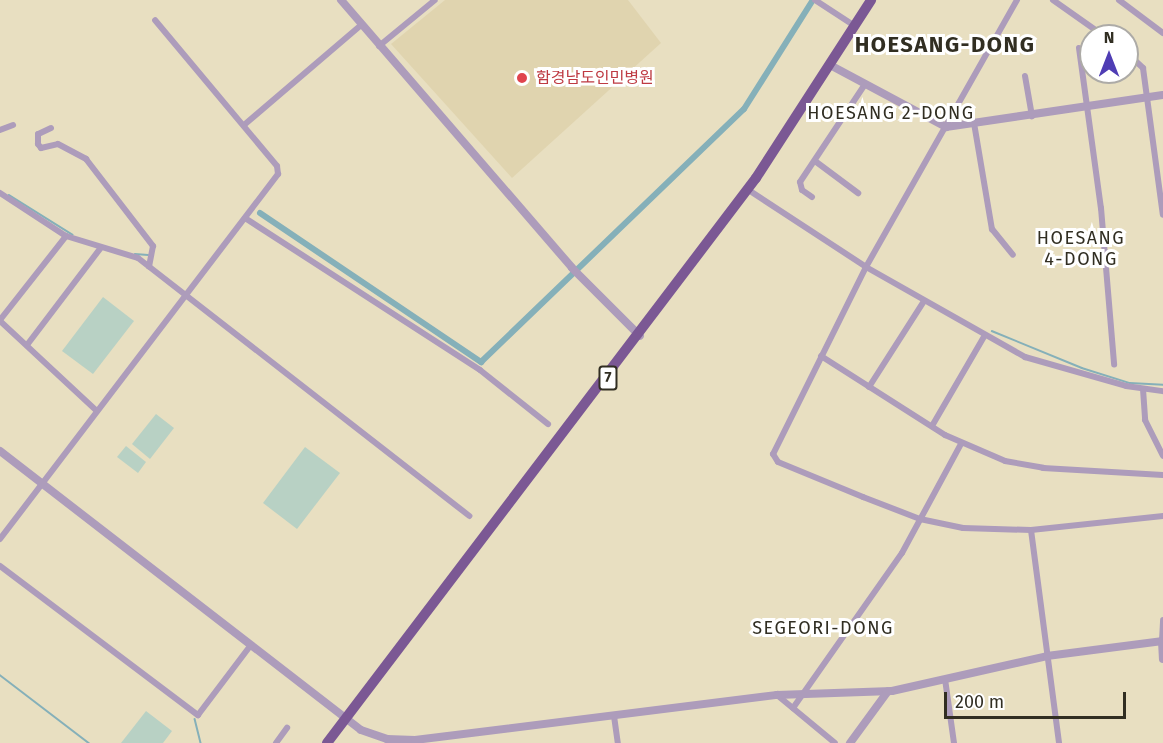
<!DOCTYPE html>
<html>
<head>
<meta charset="utf-8">
<style>
	body { margin:0 }
	#map { position:relative; width:1163px; height:743px; overflow:hidden; background:#e8dfc1; font-family:"Fira Sans","Noto Sans KR",sans-serif }
	div>[style] { position:absolute }
	.built>* { inset:0; background:#e0d4af }
	.green>* { inset:0; background:#b8d1c4 }
	.stream>* { height:1.5px; margin:-0.75px; padding:0 0.75px; transform-origin:0.75px; border-radius:0.75px; background:#85b0b9 }
	.canal>* { height:6px; margin:-3px; padding:0 3px; transform-origin:3px; border-radius:3px; background:#85b0b9 }
	.minor>* { height:6px; margin:-3px; padding:0 3px; transform-origin:3px; border-radius:3px; background:#ad9cbb }
	.tertiary>* { height:8px; margin:-4px; padding:0 4px; transform-origin:4px; border-radius:4px; background:#ad9cbb }
	.trunk>* { height:10px; margin:-5px; padding:0 5px; transform-origin:5px; border-radius:5px; background:#7b5894 }
	.dots>* { width:16px; height:16px; translate:-50% -50%; box-sizing:border-box; border:3px solid #fff; border-radius:50% }
	span { translate:-50% -50%; white-space:nowrap; text-align:center; line-height:1.15; -webkit-text-stroke:6px #fff; paint-order:stroke }
	.shield-label span { padding:2px 4px; background:#fff; border:2px solid; border-radius:4px; -webkit-text-stroke-width:0 }
	.shield-label { font-size:15px; color:#312e22; font-weight:700 }
	.health-label { font-size:16px; color:#be3a42 }
	.left { translate:0 -50%; text-align:left }
	.neighbourhood-label { font-size:18px; color:#312e22; letter-spacing:1.5px }
	.district-label { font-size:22px; color:#312e22; font-weight:700; letter-spacing:1.5px }
	.north { position:absolute; left:1079px; top:24px; width:60px; height:60px; box-sizing:border-box; background:#fff; border:2px solid #adaba7; border-radius:50%; rotate:0deg; font-size:16px; font-weight:700; line-height:24px; text-align:center; color:#312e22 }
	.north::after { content:''; display:block; margin:auto; width:21px; height:27px; background:#4f3db4; clip-path:polygon(50% 0,100% 100%,50% 72%,0 100%) }
	.scale { position:absolute; left:944px; top:692px; width:182px; height:27px; box-sizing:border-box; border:3px solid #312e22; border-top:0; padding-left:8px; font-size:18px; line-height:21px; white-space:nowrap; color:#312e22; -webkit-text-stroke:4px #fff; paint-order:stroke }
</style>
</head>
<body>
<div id="map">
	<div class="built">
		<div style="clip-path:polygon(445px 0,628px 0,661px 43px,512px 178px,391px 44px)"></div>
	</div>
	<div class="green">
		<div style="clip-path:polygon(103px 297px,134px 321px,93px 374px,62px 351px)"></div>
		<div style="clip-path:polygon(156px 414px,174px 428px,150px 459px,132px 444px)"></div>
		<div style="clip-path:polygon(126px 446px,146px 462px,138px 473px,117px 457px)"></div>
		<div style="clip-path:polygon(305px 447px,340px 473px,297px 529px,263px 503px)"></div>
		<div style="clip-path:polygon(146px 711px,172px 731px,163px 743px,121px 743px)"></div>
	</div>
	<div class="stream">
		<div style="left:9px;top:195px;width:75px;rotate:32deg"></div>
		<div style="left:135px;top:254px;width:13px;rotate:4deg"></div>
		<div style="left:992px;top:331px;width:97px;rotate:22.3deg"></div>
		<div style="left:1082px;top:368px;width:50px;rotate:17.4deg"></div>
		<div style="left:1130px;top:383px;width:33px;rotate:3deg"></div>
		<div style="left:0;top:675px;width:112px;rotate:37.4deg"></div>
		<div style="left:195px;top:719px;width:25px;rotate:76deg"></div>
	</div>
	<div class="canal">
		<div style="left:260px;top:213px;width:267px;rotate:34deg"></div>
		<div style="left:481px;top:362px;width:365px;rotate:-43.9deg"></div>
		<div style="left:744px;top:109px;width:129px;rotate:-57.7deg"></div>
	</div>
	<div class="minor">
		<div style="left:815px;top:0;width:48px;rotate:33deg"></div>
		<div style="left:1017px;top:0;width:307px;rotate:119.5deg"></div>
		<div style="left:866px;top:267px;width:209px;rotate:116.4deg"></div>
		<div style="left:773px;top:454px;width:9px;rotate:58deg"></div>
		<div style="left:778px;top:462px;width:92px;rotate:22.4deg"></div>
		<div style="left:863px;top:497px;width:61px;rotate:21.1deg"></div>
		<div style="left:920px;top:519px;width:44px;rotate:11.8deg"></div>
		<div style="left:963px;top:528px;width:68px;rotate:1.7deg"></div>
		<div style="left:1031px;top:530px;width:133px;rotate:-6.1deg"></div>
		<div style="left:1053px;top:0;width:62px;rotate:35.2deg"></div>
		<div style="left:1119px;top:0;width:55px;rotate:36.9deg"></div>
		<div style="left:379px;top:46px;width:72px;rotate:-39.4deg"></div>
		<div style="left:1079px;top:48px;width:162px;rotate:82.2deg"></div>
		<div style="left:1101px;top:208px;width:157px;rotate:85.2deg"></div>
		<div style="left:1127px;top:53px;width:22px;rotate:43deg"></div>
		<div style="left:1143px;top:68px;width:148px;rotate:82.3deg"></div>
		<div style="left:1025px;top:76px;width:41px;rotate:80.1deg"></div>
		<div style="left:974px;top:123px;width:108px;rotate:80.4deg"></div>
		<div style="left:992px;top:229px;width:33px;rotate:51deg"></div>
		<div style="left:244px;top:125px;width:154px;rotate:-40.5deg"></div>
		<div style="left:51px;top:128px;width:14px;rotate:155deg"></div>
		<div style="left:38px;top:134px;width:10px;rotate:90deg"></div>
		<div style="left:38px;top:144px;width:5px;rotate:53deg"></div>
		<div style="left:41px;top:148px;width:17px;rotate:-13deg"></div>
		<div style="left:58px;top:144px;width:32px;rotate:28deg"></div>
		<div style="left:86px;top:159px;width:110px;rotate:52.4deg"></div>
		<div style="left:153px;top:246px;width:21px;rotate:101deg"></div>
		<div style="left:0;top:130px;width:14px;rotate:-21deg"></div>
		<div style="left:815px;top:161px;width:54px;rotate:36.7deg"></div>
		<div style="left:747px;top:189px;width:142px;rotate:33.2deg"></div>
		<div style="left:866px;top:267px;width:183px;rotate:29.5deg"></div>
		<div style="left:1025px;top:357px;width:105px;rotate:16deg"></div>
		<div style="left:1126px;top:386px;width:37px;rotate:8deg"></div>
		<div style="left:0;top:193px;width:79px;rotate:33.1deg"></div>
		<div style="left:66px;top:236px;width:75px;rotate:17deg"></div>
		<div style="left:138px;top:258px;width:420px;rotate:37.9deg"></div>
		<div style="left:812px;top:197px;width:12px;rotate:-145deg"></div>
		<div style="left:802px;top:190px;width:8px;rotate:-104deg"></div>
		<div style="left:800px;top:182px;width:118px;rotate:-56.4deg"></div>
		<div style="left:245px;top:218px;width:280px;rotate:32.9deg"></div>
		<div style="left:480px;top:370px;width:87px;rotate:38.5deg"></div>
		<div style="left:0;top:320px;width:107px;rotate:-51.8deg"></div>
		<div style="left:0;top:321px;width:132px;rotate:42.9deg"></div>
		<div style="left:27px;top:345px;width:121px;rotate:-52.8deg"></div>
		<div style="left:821px;top:356px;width:147px;rotate:32.5deg"></div>
		<div style="left:945px;top:435px;width:65px;rotate:23.4deg"></div>
		<div style="left:1005px;top:461px;width:39px;rotate:10deg"></div>
		<div style="left:1043px;top:468px;width:120px;rotate:3.3deg"></div>
		<div style="left:869px;top:387px;width:102px;rotate:-57.4deg"></div>
		<div style="left:1143px;top:389px;width:31px;rotate:86deg"></div>
		<div style="left:1145px;top:420px;width:40px;rotate:63.4deg"></div>
		<div style="left:932px;top:426px;width:105px;rotate:-59.8deg"></div>
		<div style="left:1031px;top:530px;width:215px;rotate:82.5deg"></div>
		<div style="left:0;top:539px;width:459px;rotate:-52.7deg"></div>
		<div style="left:278px;top:174px;width:8px;rotate:-97deg"></div>
		<div style="left:277px;top:166px;width:190px;rotate:-129.9deg"></div>
		<div style="left:0;top:566px;width:248px;rotate:37deg"></div>
		<div style="left:198px;top:715px;width:88px;rotate:-52.9deg"></div>
		<div style="left:1162px;top:641px;width:21px;rotate:-87deg"></div>
		<div style="left:945px;top:679px;width:65px;rotate:82deg"></div>
		<div style="left:777px;top:695px;width:75px;rotate:39.6deg"></div>
		<div style="left:793px;top:708px;width:189px;rotate:-54.9deg"></div>
		<div style="left:902px;top:553px;width:124px;rotate:-61.6deg"></div>
		<div style="left:614px;top:716px;width:27px;rotate:82deg"></div>
		<div style="left:276px;top:743px;width:19px;rotate:-54deg"></div>
	</div>
	<div class="tertiary">
		<div style="left:341px;top:0;width:354px;rotate:49.2deg"></div>
		<div style="left:572px;top:268px;width:96px;rotate:45deg"></div>
		<div style="left:830px;top:65px;width:132px;rotate:28.1deg"></div>
		<div style="left:946px;top:127px;width:219px;rotate:-8.4deg"></div>
		<div style="left:0;top:451px;width:456px;rotate:37.7deg"></div>
		<div style="left:361px;top:730px;width:28px;rotate:19deg"></div>
		<div style="left:387px;top:739px;width:28px;rotate:2deg"></div>
		<div style="left:415px;top:740px;width:365px;rotate:-7.1deg"></div>
		<div style="left:777px;top:695px;width:115px;rotate:-2deg"></div>
		<div style="left:892px;top:691px;width:159px;rotate:-12.7deg"></div>
		<div style="left:1047px;top:656px;width:117px;rotate:-7.4deg"></div>
		<div style="left:1162px;top:641px;width:18px;rotate:87deg"></div>
		<div style="left:850px;top:743px;width:64px;rotate:-53.8deg"></div>
	</div>
	<div class="trunk">
		<div style="left:327px;top:743px;width:709px;rotate:-52.79deg"></div>
		<div style="left:756px;top:178px;width:212px;rotate:-57.1deg"></div>
	</div>
	<div class="dots">
		<div style="left:522px;top:78px;background:#e0444e"></div>
	</div>
	<div class="shield-label">
		<span style="left:608px;top:378px">7</span>
	</div>
	<div class="health-label">
		<span class="left" style="left:536px;top:78px">함경남도인민병원</span>
	</div>
	<div class="neighbourhood-label">
		<span style="left:891px;top:113px">HOESANG 2-DONG</span>
		<span style="left:1081px;top:249px">HOESANG<br>4-DONG</span>
		<span style="left:823px;top:628px">SEGEORI-DONG</span>
	</div>
	<div class="district-label">
		<span style="left:945px;top:45px">HOESANG-DONG</span>
	</div>
	<div class="north">N</div>
	<div class="scale">200 m</div>
</div>
</body>
</html>
